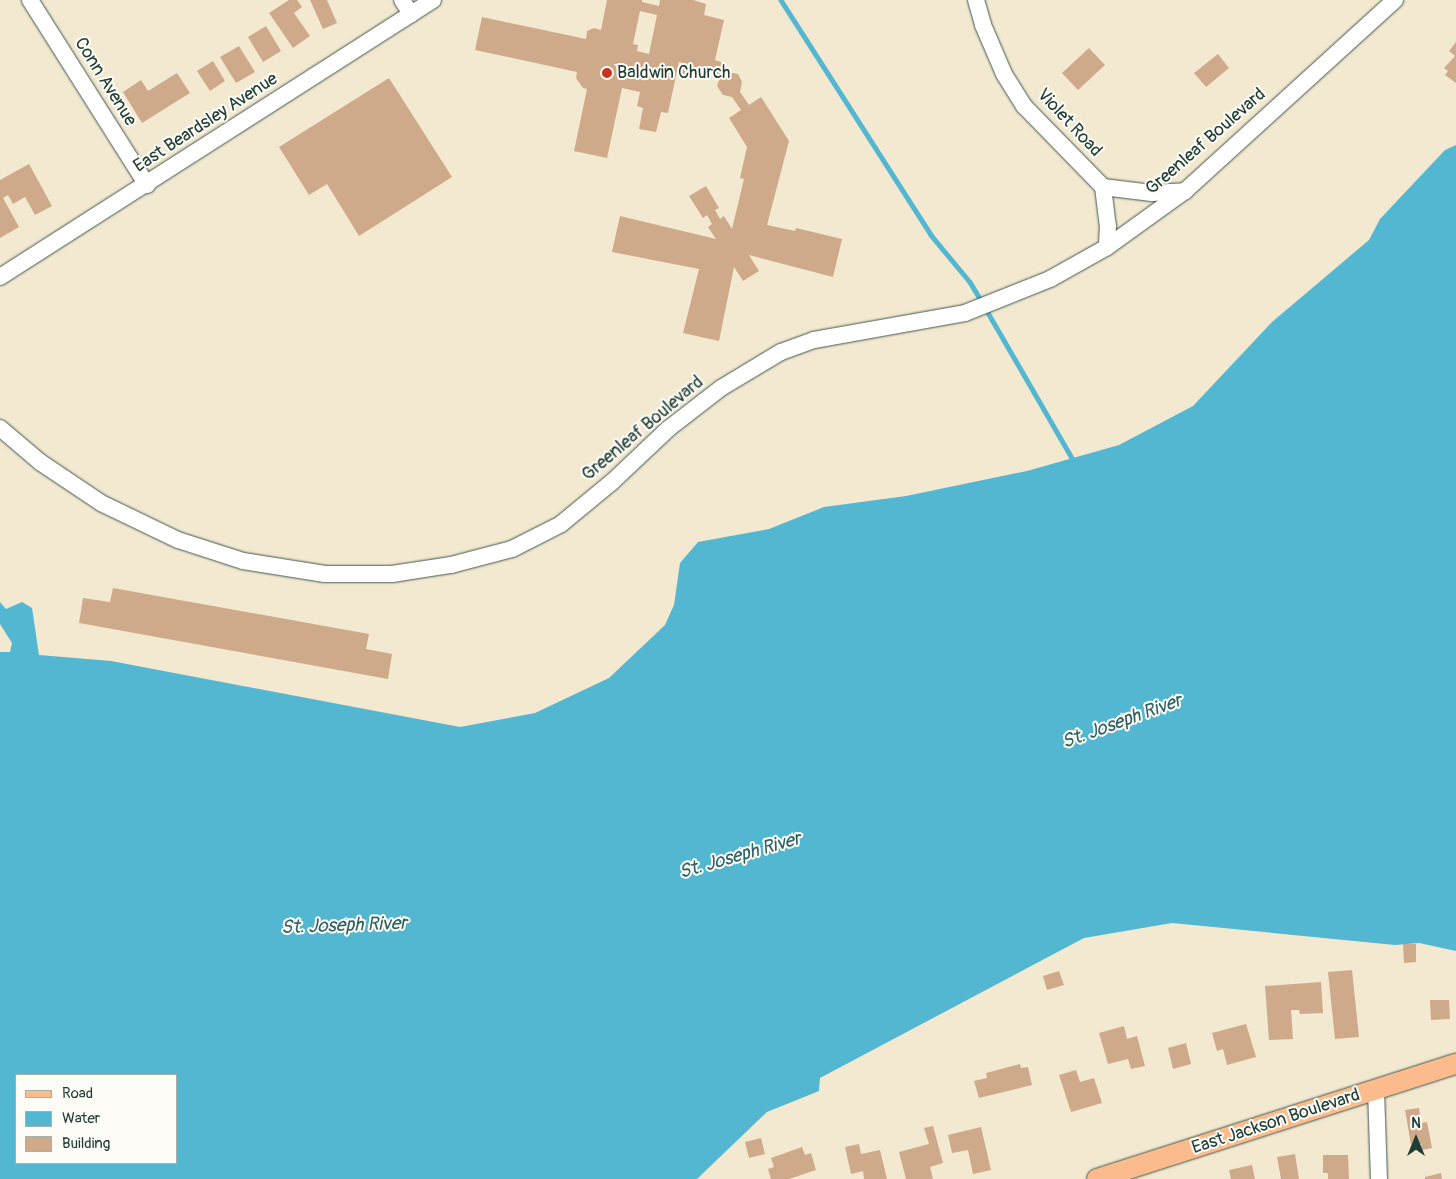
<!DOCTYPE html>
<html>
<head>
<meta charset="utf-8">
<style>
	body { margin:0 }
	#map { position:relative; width:1456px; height:1179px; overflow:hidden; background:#f3e9d1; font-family:Pangolin,sans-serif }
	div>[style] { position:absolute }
	.water>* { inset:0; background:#54b7d2 }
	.stream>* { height:4.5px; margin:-2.25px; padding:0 2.25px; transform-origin:2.25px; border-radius:2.25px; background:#54b7d2 }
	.building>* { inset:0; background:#cfaa8a }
	.roads { filter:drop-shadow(0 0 1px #3f574c) drop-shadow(0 0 1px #3f574c) }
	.minor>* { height:16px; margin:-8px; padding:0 8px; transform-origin:8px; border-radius:8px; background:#fff }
	.major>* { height:20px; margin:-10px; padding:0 10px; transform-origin:10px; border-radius:10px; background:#fbbb8c }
	.dots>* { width:14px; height:14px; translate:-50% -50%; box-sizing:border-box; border:2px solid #fdfcf7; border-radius:50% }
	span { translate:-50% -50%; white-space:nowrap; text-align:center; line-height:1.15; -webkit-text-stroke:4px #fdfcf7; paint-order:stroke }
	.poi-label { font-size:18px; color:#1f3d34 }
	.left { translate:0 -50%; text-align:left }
	.street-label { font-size:18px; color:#1f3d34 }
	.water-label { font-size:19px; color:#2f6263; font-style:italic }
	.legend { position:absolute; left:15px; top:1074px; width:162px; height:90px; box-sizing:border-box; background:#fdfcf7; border:1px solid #a4b0a9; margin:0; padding:6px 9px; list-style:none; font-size:15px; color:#1f3d34 }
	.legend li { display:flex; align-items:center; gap:10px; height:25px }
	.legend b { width:25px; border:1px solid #a4b0a9 }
	.north { position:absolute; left:1391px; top:1114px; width:50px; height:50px; -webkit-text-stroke:4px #fdfcf7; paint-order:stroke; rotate:0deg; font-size:14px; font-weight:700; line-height:20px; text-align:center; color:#1f3d34 }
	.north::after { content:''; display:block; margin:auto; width:18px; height:22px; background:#1f3d34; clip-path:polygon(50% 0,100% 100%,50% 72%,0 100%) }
</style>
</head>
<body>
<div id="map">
	<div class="water">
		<div style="clip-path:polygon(evenodd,1456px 145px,1456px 951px,1419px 943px,1395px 945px,1172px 923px,1084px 938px,820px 1078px,819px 1091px,767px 1112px,697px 1179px,0 1179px,0 652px,10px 652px,12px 643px,0 624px,0 602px,6px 609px,22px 602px,32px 608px,39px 655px,111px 661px,460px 727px,535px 713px,609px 678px,665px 625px,674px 605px,680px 563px,698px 542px,769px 529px,824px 507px,906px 496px,1027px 471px,1119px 445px,1193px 406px,1272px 322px,1369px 240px,1380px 219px,1445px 150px,1456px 145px,16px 1075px,176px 1075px,176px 1163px,16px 1163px,16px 1075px)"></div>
	</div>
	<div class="stream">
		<div style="left:781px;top:0;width:279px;rotate:57.4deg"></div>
		<div style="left:931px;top:235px;width:61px;rotate:50.3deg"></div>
		<div style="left:970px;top:282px;width:23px;rotate:59deg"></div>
		<div style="left:986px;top:309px;width:172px;rotate:60deg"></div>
	</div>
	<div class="building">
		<div style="clip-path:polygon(289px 0,297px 0,302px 7px,294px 13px,310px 36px,293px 48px,269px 13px)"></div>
		<div style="clip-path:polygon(310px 0,327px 0,337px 23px,323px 29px)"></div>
		<div style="clip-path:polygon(evenodd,607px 0,642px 0,642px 2px,659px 6px,660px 0,693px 0,706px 4px,704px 15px,724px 20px,715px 60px,721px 62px,727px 72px,738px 74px,742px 82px,740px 92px,749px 105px,761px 97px,789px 141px,767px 225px,795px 231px,796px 228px,842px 239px,833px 277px,749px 255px,759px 271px,743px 281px,734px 267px,719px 341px,683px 333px,699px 269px,612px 252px,620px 216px,716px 239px,708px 227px,712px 224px,707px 215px,703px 218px,689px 196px,706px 186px,719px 208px,715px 210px,720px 219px,724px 216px,732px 229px,744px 179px,740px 178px,747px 147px,729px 118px,741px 110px,732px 97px,723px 95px,717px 86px,720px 78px,715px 70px,699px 66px,696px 79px,680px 76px,683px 63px,679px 62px,668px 113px,661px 112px,656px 132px,639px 129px,643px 108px,637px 106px,640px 92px,622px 88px,607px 158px,574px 151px,587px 89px,583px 88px,576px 78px,577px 72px,475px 50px,482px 17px,586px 39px,587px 31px,594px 28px,601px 30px,607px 0,640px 11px,657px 15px,649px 54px,637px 51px,638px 45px,633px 44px,640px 11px)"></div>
		<div style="clip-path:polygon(266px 26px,281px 51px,263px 62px,248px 37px)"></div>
		<div style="clip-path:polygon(1456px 42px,1456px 83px,1445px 75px,1448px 71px,1444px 68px,1455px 56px,1449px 51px)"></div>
		<div style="clip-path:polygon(239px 46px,255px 72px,236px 83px,220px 57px)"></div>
		<div style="clip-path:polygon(1089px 48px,1105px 65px,1078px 90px,1062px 73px)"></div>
		<div style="clip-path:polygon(1218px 54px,1229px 68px,1206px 87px,1194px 73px)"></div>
		<div style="clip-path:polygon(213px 61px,225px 81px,210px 91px,197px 71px)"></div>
		<div style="clip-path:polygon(177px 73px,190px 93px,142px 123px,123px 92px,141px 80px,148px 91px)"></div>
		<div style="clip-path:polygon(389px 78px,452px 177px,359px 236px,327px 184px,309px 195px,279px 147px)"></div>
		<div style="clip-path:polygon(29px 164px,52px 206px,35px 215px,25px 197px,13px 204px,8px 195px,3px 198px,19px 227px,0 238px,0 180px)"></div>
		<div style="clip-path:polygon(113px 588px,369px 634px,366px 649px,392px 654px,388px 679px,79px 623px,83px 598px,110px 602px)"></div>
		<div style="clip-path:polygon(1403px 944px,1416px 944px,1416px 962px,1404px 963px)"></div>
		<div style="clip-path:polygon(1352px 970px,1359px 1037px,1335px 1039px,1328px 972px)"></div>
		<div style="clip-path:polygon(1059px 971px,1064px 985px,1047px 990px,1043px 976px)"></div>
		<div style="clip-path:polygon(1321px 982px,1323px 1013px,1300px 1014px,1299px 1010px,1291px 1010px,1293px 1039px,1269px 1040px,1265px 986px)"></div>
		<div style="clip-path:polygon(1430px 1000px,1449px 1000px,1450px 1019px,1431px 1020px)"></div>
		<div style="clip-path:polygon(1246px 1024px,1256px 1057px,1227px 1065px,1223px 1049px,1217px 1051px,1212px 1033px)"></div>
		<div style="clip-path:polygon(1124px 1026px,1127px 1039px,1137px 1036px,1145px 1066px,1131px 1069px,1128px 1059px,1108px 1064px,1099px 1033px)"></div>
		<div style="clip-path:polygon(1186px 1043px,1191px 1064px,1173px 1069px,1168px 1048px)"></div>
		<div style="clip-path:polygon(1020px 1064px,1021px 1068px,1028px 1067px,1032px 1085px,979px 1098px,974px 1081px,987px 1078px,986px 1073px)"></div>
		<div style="clip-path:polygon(1076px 1070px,1080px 1082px,1094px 1078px,1102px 1103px,1071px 1112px,1059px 1075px)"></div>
		<div style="clip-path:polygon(1419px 1108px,1421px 1123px,1427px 1122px,1432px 1148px,1422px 1150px,1421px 1144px,1411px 1145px,1405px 1110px)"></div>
		<div style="clip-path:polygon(933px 1126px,943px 1163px,930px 1167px,933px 1179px,906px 1179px,899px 1152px,929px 1144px,924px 1128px)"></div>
		<div style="clip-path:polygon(981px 1127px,991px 1170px,973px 1174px,968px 1150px,952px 1153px,948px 1135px)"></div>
		<div style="clip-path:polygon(761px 1138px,765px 1154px,749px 1158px,745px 1142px)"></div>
		<div style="clip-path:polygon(859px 1144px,861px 1154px,880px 1150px,887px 1179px,864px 1179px,863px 1171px,851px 1174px,845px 1147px)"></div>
		<div style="clip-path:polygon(802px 1147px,805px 1155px,811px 1153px,816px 1170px,789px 1179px,771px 1179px,768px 1169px,774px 1167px,771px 1158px)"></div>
		<div style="clip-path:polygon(1295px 1154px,1299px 1179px,1281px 1179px,1277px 1157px)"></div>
		<div style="clip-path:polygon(1323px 1155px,1348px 1155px,1349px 1179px,1328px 1179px,1328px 1173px,1323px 1173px)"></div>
		<div style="clip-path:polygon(1252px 1165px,1255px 1179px,1231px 1179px,1229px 1170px)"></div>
		<div style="clip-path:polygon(1441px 1173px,1442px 1179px,1425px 1179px,1425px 1177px)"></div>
	</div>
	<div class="roads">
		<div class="minor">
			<div style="left:30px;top:0;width:219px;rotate:57.7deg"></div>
			<div style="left:402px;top:0;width:17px;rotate:57deg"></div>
			<div style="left:976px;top:0;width:26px;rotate:74deg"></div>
			<div style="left:983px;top:25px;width:53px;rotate:66.8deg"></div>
			<div style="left:1004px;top:74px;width:38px;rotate:58deg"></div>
			<div style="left:1024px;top:106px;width:113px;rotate:45.7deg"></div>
			<div style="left:1103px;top:187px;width:38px;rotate:83deg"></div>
			<div style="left:1108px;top:225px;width:22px;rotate:93deg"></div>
			<div style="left:1103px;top:187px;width:49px;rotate:7deg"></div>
			<div style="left:1152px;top:193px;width:33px;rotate:-3deg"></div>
			<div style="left:0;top:277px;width:514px;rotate:-32.61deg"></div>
			<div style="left:0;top:428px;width:52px;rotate:40.4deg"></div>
			<div style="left:40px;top:462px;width:73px;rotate:33.9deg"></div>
			<div style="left:101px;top:503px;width:85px;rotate:25.7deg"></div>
			<div style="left:178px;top:540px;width:68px;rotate:17.9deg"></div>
			<div style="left:243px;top:561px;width:83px;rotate:9deg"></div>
			<div style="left:325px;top:574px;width:67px"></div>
			<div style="left:392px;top:574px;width:60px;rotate:-8.7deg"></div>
			<div style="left:451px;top:565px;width:63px;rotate:-14.7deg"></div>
			<div style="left:512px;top:549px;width:55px;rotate:-27deg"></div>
			<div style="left:561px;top:524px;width:66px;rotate:-39.5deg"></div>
			<div style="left:612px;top:482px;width:77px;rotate:-43.4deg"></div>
			<div style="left:668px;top:429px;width:67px;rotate:-37.7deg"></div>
			<div style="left:721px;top:388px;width:70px;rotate:-31deg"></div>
			<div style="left:781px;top:352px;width:35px;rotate:-20deg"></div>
			<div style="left:814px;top:340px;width:153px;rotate:-10.1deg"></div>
			<div style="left:965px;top:313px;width:92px;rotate:-21.8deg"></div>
			<div style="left:1050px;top:279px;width:65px;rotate:-29.3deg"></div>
			<div style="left:1107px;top:247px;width:96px;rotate:-35.7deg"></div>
			<div style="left:1185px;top:191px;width:284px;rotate:-42.3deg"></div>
			<div style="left:1376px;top:1090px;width:89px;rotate:88.1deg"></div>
		</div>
		<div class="major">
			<div style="left:1097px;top:1179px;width:377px;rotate:-17.8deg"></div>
		</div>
	</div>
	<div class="dots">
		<div style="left:607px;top:73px;background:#c8321e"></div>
	</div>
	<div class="poi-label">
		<span class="left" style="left:617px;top:73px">Baldwin Church</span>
	</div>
	<div class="street-label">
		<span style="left:105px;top:82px;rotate:58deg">Conn Avenue</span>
		<span style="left:206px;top:123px;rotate:-33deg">East Beardsley Avenue</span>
		<span style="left:1069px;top:123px;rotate:47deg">Violet Road</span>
		<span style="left:1206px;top:142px;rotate:-41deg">Greenleaf Boulevard</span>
		<span style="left:643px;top:429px;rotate:-40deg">Greenleaf Boulevard</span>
		<span style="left:1276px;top:1122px;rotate:-18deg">East Jackson Boulevard</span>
	</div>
	<div class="water-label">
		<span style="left:1122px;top:722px;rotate:-20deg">St. Joseph River</span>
		<span style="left:740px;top:856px;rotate:-16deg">St. Joseph River</span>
		<span style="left:344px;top:926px;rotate:-2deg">St. Joseph River</span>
	</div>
	<ul class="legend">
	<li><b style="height:6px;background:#fbbb8c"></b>Road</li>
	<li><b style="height:14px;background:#54b7d2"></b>Water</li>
	<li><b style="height:14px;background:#cfaa8a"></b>Building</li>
	</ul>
	<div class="north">N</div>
</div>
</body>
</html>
